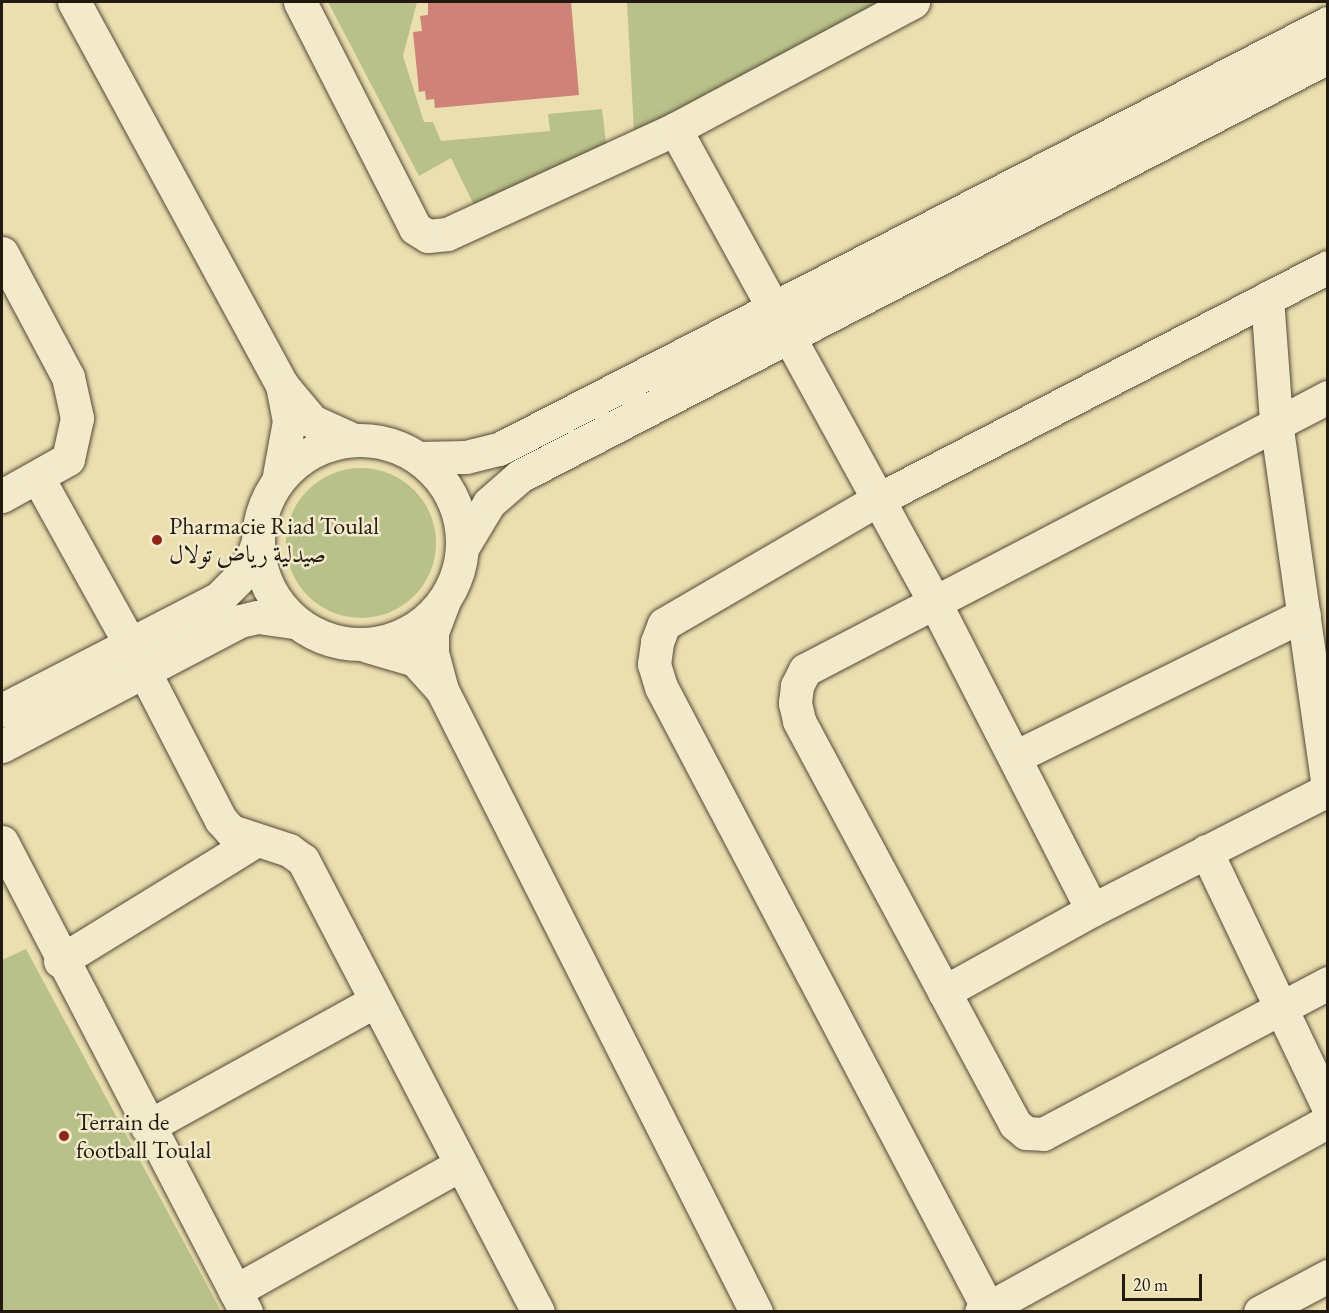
<!DOCTYPE html>
<html>
<head>
<meta charset="utf-8">
<style>
	body { margin:0 }
	#map { position:relative; width:1329px; height:1313px; overflow:hidden; background:#ebdeaf; font-family:"EB Garamond",Amiri,serif }
	div>[style] { position:absolute }
	.green>* { inset:0; background:#b9c18a }
	.round { border-radius:50% }
	.building>* { inset:0; background:#ce8278 }
	.roads { filter:drop-shadow(0 0 2px #554b37) drop-shadow(0 0 2px #554b37) }
	.minor>* { height:33px; margin:-16.5px; padding:0 16.5px; transform-origin:16.5px; border-radius:16.5px; background:#f2eacb }
	.minor>.ring { margin:-16.5px; padding:0; box-sizing:content-box; background:none; border:33px solid #f2eacb; border-radius:50% }
	.dots>* { width:16px; height:16px; translate:-50% -50%; box-sizing:border-box; border:3px solid #f2eacb; border-radius:50% }
	span { translate:-50% -50%; white-space:nowrap; text-align:center; line-height:1.15; -webkit-text-stroke:5px #f2eacb; paint-order:stroke }
	.poi-label { font-size:24px; color:#231a0f }
	.left { translate:0 -50%; text-align:left }
	.frame { position:absolute; inset:0; border:3px solid #231a0f; pointer-events:none }
	.scale { position:absolute; left:1122px; top:1274px; width:80px; height:27px; box-sizing:border-box; border:3px solid #231a0f; border-top:0; padding-left:8px; font-size:18px; line-height:21px; white-space:nowrap; color:#231a0f; -webkit-text-stroke:4px #f2eacb; paint-order:stroke }
</style>
</head>
<body>
<div id="map">
	<div class="green">
		<div style="clip-path:polygon(328px 2px,417px 2px,403px 56px,424px 122px,433px 122px,441px 141px,550px 131px,548px 114px,602px 109px,606px 143px,477px 211px,451px 158px,419px 176px)"></div>
		<div style="clip-path:polygon(627px 2px,887px 2px,634px 132px)"></div>
		<div class="round" style="left:286px;top:468px;width:150px;height:150px"></div>
		<div style="clip-path:polygon(26px 949px,221px 1311px,2px 1311px,2px 960px)"></div>
	</div>
	<div class="building">
		<div style="clip-path:polygon(428px 2px,571px 2px,579px 95px,435px 108px,434px 99px,426px 100px,425px 91px,419px 92px,413px 32px,422px 31px,420px 16px,428px 15px)"></div>
	</div>
	<div class="roads">
		<div class="minor">
			<div style="left:74px;top:2px;width:436px;rotate:61.5deg"></div>
			<div style="left:300px;top:2px;width:254px;rotate:63deg"></div>
			<div style="left:415px;top:228px;width:15px;rotate:32deg"></div>
			<div style="left:428px;top:236px;width:19px;rotate:-6deg"></div>
			<div style="left:447px;top:234px;width:251px;rotate:-24.7deg"></div>
			<div style="left:675px;top:129px;width:270px;rotate:-28.1deg"></div>
			<div style="left:675px;top:129px;width:538px;rotate:61.25deg"></div>
			<div style="left:934px;top:601px;width:347px;rotate:62.9deg"></div>
			<div style="left:2px;top:253px;width:140px;rotate:62deg"></div>
			<div style="left:68px;top:377px;width:42px;rotate:77.6deg"></div>
			<div style="left:77px;top:418px;width:42px;rotate:102.4deg"></div>
			<div style="left:68px;top:459px;width:76px;rotate:150.7deg"></div>
			<div style="left:1267px;top:298px;width:124px;rotate:85.8deg"></div>
			<div style="left:1276px;top:422px;width:370px;rotate:81.9deg"></div>
			<div style="left:1328px;top:397px;width:590px;rotate:152.44deg"></div>
			<div style="left:805px;top:670px;width:18px;rotate:117deg"></div>
			<div style="left:797px;top:686px;width:17px;rotate:97deg"></div>
			<div style="left:795px;top:703px;width:18px;rotate:77deg"></div>
			<div style="left:799px;top:721px;width:457px;rotate:61.8deg"></div>
			<div style="left:1015px;top:1124px;width:14px;rotate:39deg"></div>
			<div style="left:1026px;top:1133px;width:17px;rotate:3deg"></div>
			<div style="left:1043px;top:1134px;width:323px;rotate:-27.9deg"></div>
			<div class="ring" style="left:258px;top:440px;width:171px;height:171px"></div>
			<div style="left:419px;top:458px;width:47px;rotate:-1.2deg"></div>
			<div style="left:466px;top:457px;width:34px;rotate:-14deg"></div>
			<div style="left:499px;top:449px;width:932px;rotate:-27.2deg"></div>
			<div style="left:38px;top:478px;width:190px;rotate:61deg"></div>
			<div style="left:130px;top:644px;width:198px;rotate:62.7deg"></div>
			<div style="left:221px;top:820px;width:15px;rotate:48deg"></div>
			<div style="left:231px;top:831px;width:61px;rotate:18.1deg"></div>
			<div style="left:289px;top:850px;width:17px;rotate:36deg"></div>
			<div style="left:303px;top:860px;width:509px;rotate:62.53deg"></div>
			<div style="left:278px;top:481px;width:61px;rotate:-79.6deg"></div>
			<div style="left:289px;top:421px;width:37px;rotate:-101deg"></div>
			<div style="left:282px;top:385px;width:47px;rotate:50.2deg"></div>
			<div style="left:312px;top:421px;width:46px;rotate:24.3deg"></div>
			<div style="left:462px;top:548px;width:52px;rotate:-59deg"></div>
			<div style="left:489px;top:503px;width:41px;rotate:-41.1deg"></div>
			<div style="left:520px;top:476px;width:910px;rotate:-27.41deg"></div>
			<div style="left:367px;top:646px;width:50px;rotate:16.3deg"></div>
			<div style="left:415px;top:660px;width:40px;rotate:48deg"></div>
			<div style="left:442px;top:690px;width:39px;rotate:-105deg"></div>
			<div style="left:432px;top:652px;width:20px;rotate:-90deg"></div>
			<div style="left:432px;top:632px;width:33px;rotate:-69deg"></div>
			<div style="left:442px;top:690px;width:697px;rotate:63.21deg"></div>
			<div style="left:2px;top:710px;width:244px;rotate:-27.3deg"></div>
			<div style="left:219px;top:598px;width:41px;rotate:-45deg"></div>
			<div style="left:248px;top:569px;width:27px;rotate:-70deg"></div>
			<div style="left:2px;top:746px;width:269px;rotate:-27.7deg"></div>
			<div style="left:240px;top:621px;width:18px;rotate:-13deg"></div>
			<div style="left:258px;top:617px;width:37px;rotate:8deg"></div>
			<div style="left:1015px;top:757px;width:322px;rotate:-26.2deg"></div>
			<div style="left:2px;top:842px;width:530px;rotate:62.56deg"></div>
			<div style="left:1206px;top:851px;width:284px;rotate:64.5deg"></div>
			<div style="left:60px;top:961px;width:229px;rotate:-31.6deg"></div>
			<div style="left:944px;top:992px;width:169px;rotate:-29deg"></div>
			<div style="left:1092px;top:910px;width:265px;rotate:-27deg"></div>
			<div style="left:147px;top:1127px;width:260px;rotate:-28.9deg"></div>
			<div style="left:235px;top:1291px;width:259px;rotate:-29.3deg"></div>
			<div style="left:981px;top:1312px;width:396px;rotate:-28.8deg"></div>
			<div style="left:990px;top:1312px;width:706px;rotate:-117.76deg"></div>
			<div style="left:661px;top:687px;width:24px;rotate:-107deg"></div>
			<div style="left:654px;top:664px;width:22px;rotate:-82deg"></div>
			<div style="left:657px;top:642px;width:19px;rotate:-69deg"></div>
			<div style="left:664px;top:624px;width:249px;rotate:-30.2deg"></div>
			<div style="left:879px;top:499px;width:505px;rotate:-27.33deg"></div>
			<div style="left:1260px;top:1312px;width:77px;rotate:-27.9deg"></div>
		</div>
	</div>
	<div class="dots">
		<div style="left:157px;top:540px;background:#8f2418"></div>
		<div style="left:64px;top:1136px;background:#8f2418"></div>
	</div>
	<div class="poi-label">
		<span class="left" style="left:169px;top:540px">Pharmacie Riad Toulal<br>صيدلية رياض تولال</span>
		<span class="left" style="left:76px;top:1136px">Terrain de<br>football Toulal</span>
	</div>
	<div class="frame"></div>
	<div class="scale">20 m</div>
</div>
</body>
</html>
